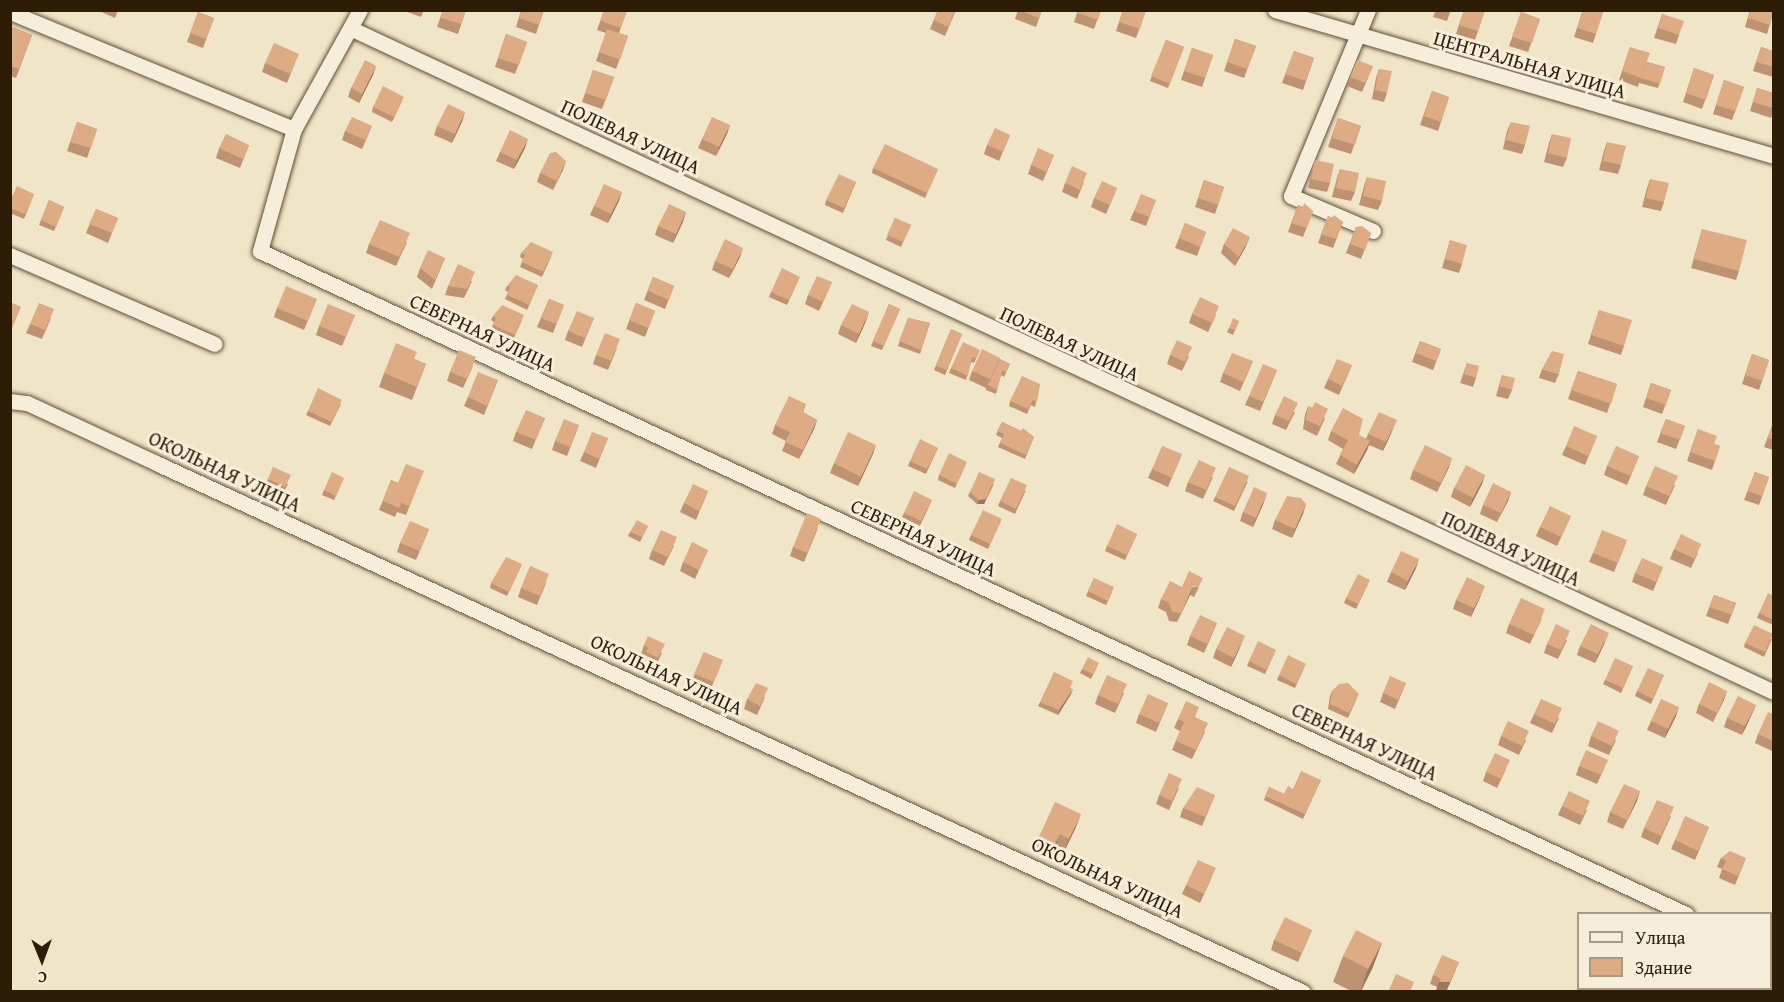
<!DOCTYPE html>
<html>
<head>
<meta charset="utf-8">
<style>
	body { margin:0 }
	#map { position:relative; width:1784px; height:1002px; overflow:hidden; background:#f1e5c7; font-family:"Gentium Book Plus",serif }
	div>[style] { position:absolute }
	.roads { filter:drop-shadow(0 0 2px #5e4f37) drop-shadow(0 0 2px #5e4f37) }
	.street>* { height:15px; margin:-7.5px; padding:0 7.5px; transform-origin:7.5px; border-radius:7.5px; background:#f6eedb }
	.wall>* { inset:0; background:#be9372 }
	.shaded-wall>* { inset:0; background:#9b785c }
	.building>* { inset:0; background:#ddab84 }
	span { translate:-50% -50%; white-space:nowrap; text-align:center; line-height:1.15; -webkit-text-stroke:6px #f6eedb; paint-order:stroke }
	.street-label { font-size:20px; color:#2d1d07 }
	.frame { position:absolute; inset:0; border:12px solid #2d1d07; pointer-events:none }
	.legend { position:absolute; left:1577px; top:912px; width:195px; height:78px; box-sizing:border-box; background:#f6eedb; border:2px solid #a69a86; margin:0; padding:8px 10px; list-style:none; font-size:18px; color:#2d1d07 }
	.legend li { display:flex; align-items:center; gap:12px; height:30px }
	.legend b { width:30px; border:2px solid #a69a86 }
	.north { position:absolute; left:12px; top:930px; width:60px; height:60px; -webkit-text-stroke:4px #f6eedb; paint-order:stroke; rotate:179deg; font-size:16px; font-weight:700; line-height:24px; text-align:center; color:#2d1d07 }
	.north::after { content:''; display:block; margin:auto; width:21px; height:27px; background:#2d1d07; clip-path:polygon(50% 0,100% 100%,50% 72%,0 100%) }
</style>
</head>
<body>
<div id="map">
	<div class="roads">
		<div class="street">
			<div style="left:360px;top:10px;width:136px;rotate:119deg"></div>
			<div style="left:294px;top:129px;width:127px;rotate:105.6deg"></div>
			<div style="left:260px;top:251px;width:1573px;rotate:24.94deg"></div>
			<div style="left:1275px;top:10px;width:520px;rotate:16.31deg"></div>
			<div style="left:1368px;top:10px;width:201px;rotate:112.5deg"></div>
			<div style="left:1291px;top:196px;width:89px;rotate:23.1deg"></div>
			<div style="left:10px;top:12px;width:307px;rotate:22.4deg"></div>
			<div style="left:352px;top:29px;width:1569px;rotate:25deg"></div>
			<div style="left:10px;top:255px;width:223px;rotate:23.5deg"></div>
			<div style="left:10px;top:401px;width:17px;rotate:7deg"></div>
			<div style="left:27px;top:403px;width:142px;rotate:24.9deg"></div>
			<div style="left:156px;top:463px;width:1263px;rotate:24.76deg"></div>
			<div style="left:1770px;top:953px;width:4px;rotate:14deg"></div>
		</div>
	</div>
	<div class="wall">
		<div style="clip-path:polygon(97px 10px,118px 10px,115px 18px)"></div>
		<div style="clip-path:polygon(402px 10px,424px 10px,421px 17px)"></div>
		<div style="clip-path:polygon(443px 10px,466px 10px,458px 34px,437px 27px)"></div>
		<div style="clip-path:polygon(521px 10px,544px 10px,536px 34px,516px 27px)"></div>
		<div style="clip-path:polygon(604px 10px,627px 10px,619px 33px,628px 36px,616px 69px,596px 61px,606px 33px,597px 30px)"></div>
		<div style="clip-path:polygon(938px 10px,956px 10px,945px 36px,930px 29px)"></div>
		<div style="clip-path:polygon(1018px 10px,1042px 10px,1036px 27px,1015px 19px)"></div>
		<div style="clip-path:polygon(1078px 10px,1101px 10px,1094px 29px,1074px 22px)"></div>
		<div style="clip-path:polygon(1123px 10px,1146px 10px,1136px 38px,1116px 31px)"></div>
		<div style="clip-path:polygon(1436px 10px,1451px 10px,1447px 21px,1433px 17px)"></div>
		<div style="clip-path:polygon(1464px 10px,1485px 10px,1475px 40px,1456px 34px)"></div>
		<div style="clip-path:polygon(1750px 10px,1773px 13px,1767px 34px,1745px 27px)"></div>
		<div style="clip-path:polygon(198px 12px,214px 18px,203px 48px,187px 42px)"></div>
		<div style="clip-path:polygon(1521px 12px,1540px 19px,1528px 52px,1509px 46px)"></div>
		<div style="clip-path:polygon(1582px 12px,1596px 34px,1593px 43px,1574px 37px)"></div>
		<div style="clip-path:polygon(1662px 14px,1679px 35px,1676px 44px,1654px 38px)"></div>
		<div style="clip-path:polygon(10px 26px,32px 35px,16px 78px,10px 76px)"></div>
		<div style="clip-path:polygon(506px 34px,527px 42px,515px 74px,495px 67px)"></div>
		<div style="clip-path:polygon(1235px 39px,1256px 46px,1244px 78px,1224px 71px)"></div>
		<div style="clip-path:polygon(1166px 40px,1184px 47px,1168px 88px,1150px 81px)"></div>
		<div style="clip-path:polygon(1630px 47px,1647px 62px,1665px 67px,1658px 88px,1639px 83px,1638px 87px,1619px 80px)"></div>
		<div style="clip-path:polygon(1761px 47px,1773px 51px,1773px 77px,1753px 71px)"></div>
		<div style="clip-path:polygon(1192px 48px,1213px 55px,1202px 87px,1181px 80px)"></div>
		<div style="clip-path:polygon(1294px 51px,1314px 58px,1303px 90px,1282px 83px)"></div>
		<div style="clip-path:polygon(265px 63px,295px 63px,287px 83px,262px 72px)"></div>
		<div style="clip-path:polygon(376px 66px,359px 103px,348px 97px,351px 88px)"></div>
		<div style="clip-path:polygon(1373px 66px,1362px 92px,1347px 86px,1350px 77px)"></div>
		<div style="clip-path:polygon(1694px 68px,1714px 75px,1702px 109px,1683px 102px)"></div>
		<div style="clip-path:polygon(1379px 69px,1387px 93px,1384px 102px,1372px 99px,1376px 78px)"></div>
		<div style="clip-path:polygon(593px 70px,614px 77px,602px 109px,582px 102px)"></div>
		<div style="clip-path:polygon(1724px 80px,1744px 87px,1732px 120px,1713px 114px)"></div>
		<div style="clip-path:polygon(1757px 88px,1773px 93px,1773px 112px,1771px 118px,1750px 111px)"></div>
		<div style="clip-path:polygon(1432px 91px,1449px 97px,1438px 131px,1420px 125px)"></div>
		<div style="clip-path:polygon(402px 101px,392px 122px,372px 112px,373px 107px)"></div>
		<div style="clip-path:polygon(465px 112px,452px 143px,434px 135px,437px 126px)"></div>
		<div style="clip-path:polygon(1338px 118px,1361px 126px,1351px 154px,1328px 147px)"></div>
		<div style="clip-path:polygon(77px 122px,97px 129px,87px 158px,67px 151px)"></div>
		<div style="clip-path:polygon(1511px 122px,1525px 145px,1522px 154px,1503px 149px,1507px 131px)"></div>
		<div style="clip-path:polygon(730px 125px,716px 156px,698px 148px,702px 139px)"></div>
		<div style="clip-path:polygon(372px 126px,362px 149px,342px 140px,345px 131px)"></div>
		<div style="clip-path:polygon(1552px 134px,1567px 158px,1563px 167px,1544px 162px,1549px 143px)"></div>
		<div style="clip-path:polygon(1010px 135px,999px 161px,984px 154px,987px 145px)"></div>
		<div style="clip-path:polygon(1607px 142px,1621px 165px,1618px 174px,1599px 170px,1604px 151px)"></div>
		<div style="clip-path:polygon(249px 145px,240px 168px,216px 158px,219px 148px)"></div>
		<div style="clip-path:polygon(525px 148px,514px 169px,496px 161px,500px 152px)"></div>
		<div style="clip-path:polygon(1054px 155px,1043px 181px,1028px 174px,1031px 165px)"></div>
		<div style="clip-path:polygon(1315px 160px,1330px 183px,1327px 192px,1308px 188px,1312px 169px)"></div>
		<div style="clip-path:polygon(566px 161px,553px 190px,537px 182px,540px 173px)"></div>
		<div style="clip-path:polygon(873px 168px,938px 169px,925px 198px,872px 173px)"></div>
		<div style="clip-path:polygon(1340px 169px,1355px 192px,1351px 201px,1332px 197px,1337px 178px)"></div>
		<div style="clip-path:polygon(1367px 177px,1382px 201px,1378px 210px,1359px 205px,1364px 186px)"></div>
		<div style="clip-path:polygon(1650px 179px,1664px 202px,1661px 211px,1642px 207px,1647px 188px)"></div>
		<div style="clip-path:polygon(1204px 180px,1224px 187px,1215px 214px,1195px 207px)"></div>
		<div style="clip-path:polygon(856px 182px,843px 213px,825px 205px,826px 200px)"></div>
		<div style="clip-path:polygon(1084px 182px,1077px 199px,1062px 192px,1065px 183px)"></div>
		<div style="clip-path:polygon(1117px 188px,1106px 214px,1091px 207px,1094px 198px)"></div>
		<div style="clip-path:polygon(622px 192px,608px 223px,590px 215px,594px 206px)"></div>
		<div style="clip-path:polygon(34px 194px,24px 219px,10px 213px,10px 201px)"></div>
		<div style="clip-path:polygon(49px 200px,64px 207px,54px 231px,39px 225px)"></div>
		<div style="clip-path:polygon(1156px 200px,1146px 226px,1130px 220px,1134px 211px)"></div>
		<div style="clip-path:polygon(1298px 205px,1313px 211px,1303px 237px,1288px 232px)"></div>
		<div style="clip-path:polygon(96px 209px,118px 218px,108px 243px,86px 233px)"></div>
		<div style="clip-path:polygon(686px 212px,673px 243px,655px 235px,658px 226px)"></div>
		<div style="clip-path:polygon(1328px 216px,1343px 222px,1333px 248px,1318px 243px)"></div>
		<div style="clip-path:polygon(895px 218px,911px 225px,901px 247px,886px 240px)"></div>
		<div style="clip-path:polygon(1185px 223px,1206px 232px,1197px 256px,1175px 248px)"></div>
		<div style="clip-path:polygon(1356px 227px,1371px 233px,1361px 259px,1346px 253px)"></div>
		<div style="clip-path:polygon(1702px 229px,1739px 271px,1736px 280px,1691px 268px)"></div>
		<div style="clip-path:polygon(1450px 240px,1462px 264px,1459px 273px,1442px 268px)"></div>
		<div style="clip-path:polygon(407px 242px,396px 266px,366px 253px,369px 244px)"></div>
		<div style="clip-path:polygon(1224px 244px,1246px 246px,1235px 266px,1221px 253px)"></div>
		<div style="clip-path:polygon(521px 253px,551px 257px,542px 277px,520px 267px,523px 259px,520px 257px)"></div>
		<div style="clip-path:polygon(740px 257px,729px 278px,712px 270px,715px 261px)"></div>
		<div style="clip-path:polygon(445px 258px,432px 289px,417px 277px,420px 268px)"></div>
		<div style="clip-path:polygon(653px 277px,674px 286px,665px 309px,644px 300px)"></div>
		<div style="clip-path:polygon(472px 281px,464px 298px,445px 295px,448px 286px)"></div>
		<div style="clip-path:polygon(798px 281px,787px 305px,769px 297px,771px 292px)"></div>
		<div style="clip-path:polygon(832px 282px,819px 311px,805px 304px,808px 295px)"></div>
		<div style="clip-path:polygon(538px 285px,527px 310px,505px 299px,508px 292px,505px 290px,507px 286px)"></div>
		<div style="clip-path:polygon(549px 299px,564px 305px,553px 333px,537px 327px)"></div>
		<div style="clip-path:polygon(636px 303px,655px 311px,645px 337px,626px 329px)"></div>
		<div style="clip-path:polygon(889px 304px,900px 309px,882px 350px,871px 346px)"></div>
		<div style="clip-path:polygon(277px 308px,313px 308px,304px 330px,274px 317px)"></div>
		<div style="clip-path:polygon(1599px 310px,1624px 346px,1621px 355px,1588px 344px)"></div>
		<div style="clip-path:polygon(1192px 314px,1216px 315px,1208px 332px,1189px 323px)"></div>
		<div style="clip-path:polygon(355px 315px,342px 346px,316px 335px,319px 326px)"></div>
		<div style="clip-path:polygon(493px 316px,522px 320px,513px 340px,491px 330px,494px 322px,491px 320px)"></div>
		<div style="clip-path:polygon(51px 318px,42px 339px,26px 333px,30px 324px)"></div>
		<div style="clip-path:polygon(594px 318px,582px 347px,565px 340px,568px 331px)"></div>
		<div style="clip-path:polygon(908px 318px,930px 323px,920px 354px,898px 346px)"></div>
		<div style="clip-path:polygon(866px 321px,856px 343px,838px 334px,841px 325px)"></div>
		<div style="clip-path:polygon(1239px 321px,1233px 335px,1227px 332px,1229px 328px)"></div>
		<div style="clip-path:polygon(951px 329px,962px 334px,945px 375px,934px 370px)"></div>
		<div style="clip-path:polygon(1420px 341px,1441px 349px,1433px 370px,1412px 362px)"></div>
		<div style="clip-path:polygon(617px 348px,608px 370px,593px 364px,596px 355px)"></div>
		<div style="clip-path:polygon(980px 350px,974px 363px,971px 362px,966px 380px,949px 373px,951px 368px)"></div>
		<div style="clip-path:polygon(1752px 354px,1769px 360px,1759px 390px,1742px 384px)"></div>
		<div style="clip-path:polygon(1170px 355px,1189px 356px,1182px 371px,1167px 364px)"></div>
		<div style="clip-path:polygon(414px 359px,426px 364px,412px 400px,379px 387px,384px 373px)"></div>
		<div style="clip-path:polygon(1000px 359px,1010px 364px,1004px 377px,1001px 375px,996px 394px,986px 390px,986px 388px,969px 380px,972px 371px)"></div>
		<div style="clip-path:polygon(1253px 361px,1240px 391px,1220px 382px,1223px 373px)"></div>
		<div style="clip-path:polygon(1467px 363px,1476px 378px,1473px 387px,1460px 383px)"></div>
		<div style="clip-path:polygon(1352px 365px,1339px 395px,1324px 388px,1328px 379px)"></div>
		<div style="clip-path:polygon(473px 366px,463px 388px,447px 381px,450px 372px)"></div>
		<div style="clip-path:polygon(1542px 369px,1559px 374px,1555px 383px,1539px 378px)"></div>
		<div style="clip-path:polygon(1277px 370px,1260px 411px,1245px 405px,1249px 396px)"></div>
		<div style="clip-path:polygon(1578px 371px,1617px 384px,1607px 413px,1568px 399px)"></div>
		<div style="clip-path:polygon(1502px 375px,1512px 390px,1508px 399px,1496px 396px)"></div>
		<div style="clip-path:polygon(498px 380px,484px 415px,464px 406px,468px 397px)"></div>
		<div style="clip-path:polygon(1651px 383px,1671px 390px,1662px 414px,1643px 407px)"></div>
		<div style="clip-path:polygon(1040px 384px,1035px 407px,1031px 405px,1027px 414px,1009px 406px,1010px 401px)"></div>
		<div style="clip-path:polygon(341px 404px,330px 426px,306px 415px,308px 411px)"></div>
		<div style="clip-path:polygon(806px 404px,803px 412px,817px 420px,814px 429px,799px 459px,782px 451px,786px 441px,772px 434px,775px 425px)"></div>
		<div style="clip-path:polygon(1308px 406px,1312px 408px,1325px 418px,1317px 436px,1303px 429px,1305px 415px)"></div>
		<div style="clip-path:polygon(1295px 412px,1286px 430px,1272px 424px,1275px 415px)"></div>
		<div style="clip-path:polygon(545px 418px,532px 449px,513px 441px,516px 432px)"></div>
		<div style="clip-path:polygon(1666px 419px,1685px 426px,1676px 449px,1657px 442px)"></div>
		<div style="clip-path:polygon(1002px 422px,1034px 437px,1025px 459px,998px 447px,1002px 438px,996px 435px)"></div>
		<div style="clip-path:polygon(1773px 423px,1773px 450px,1764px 447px)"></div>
		<div style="clip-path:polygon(579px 425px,567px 456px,552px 450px,555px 441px)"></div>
		<div style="clip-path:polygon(1393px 429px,1383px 451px,1369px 445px,1367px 450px,1354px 474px,1336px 464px,1343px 449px,1328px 440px,1331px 431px,1359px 435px,1366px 439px,1368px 434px)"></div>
		<div style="clip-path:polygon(1698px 429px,1714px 444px,1720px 446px,1712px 470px,1687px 461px)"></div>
		<div style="clip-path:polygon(1597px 436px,1585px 465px,1562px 455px,1566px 446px)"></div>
		<div style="clip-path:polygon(608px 438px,596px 468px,580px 461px,584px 452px)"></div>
		<div style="clip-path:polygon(876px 445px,858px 486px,830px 473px,834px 463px)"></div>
		<div style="clip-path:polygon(938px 448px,926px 474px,908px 466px,910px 461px)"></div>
		<div style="clip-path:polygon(1182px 454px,1168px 487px,1148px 478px,1152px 469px)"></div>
		<div style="clip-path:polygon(1639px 456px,1627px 485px,1604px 475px,1607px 466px)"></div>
		<div style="clip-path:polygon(965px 466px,955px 488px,938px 480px,939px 475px)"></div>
		<div style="clip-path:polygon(1449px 467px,1437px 492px,1410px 479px,1413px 470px)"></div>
		<div style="clip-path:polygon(1755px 472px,1769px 477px,1759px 505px,1744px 500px)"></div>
		<div style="clip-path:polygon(1213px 477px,1203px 499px,1185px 491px,1188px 482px)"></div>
		<div style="clip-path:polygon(268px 479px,288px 484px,282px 496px,264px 488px)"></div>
		<div style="clip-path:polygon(391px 480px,398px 483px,420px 480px,406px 515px,397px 512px,395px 517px,379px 510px)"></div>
		<div style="clip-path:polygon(1248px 481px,1234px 511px,1213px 501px,1215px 497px)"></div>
		<div style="clip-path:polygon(342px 482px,334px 500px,322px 495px,324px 490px)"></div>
		<div style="clip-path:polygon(994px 484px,984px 504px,977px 504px,968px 496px,970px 492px)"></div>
		<div style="clip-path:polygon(1482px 484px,1470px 507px,1451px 497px,1454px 488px)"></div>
		<div style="clip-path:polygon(1675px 485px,1666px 505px,1643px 495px,1646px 486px)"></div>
		<div style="clip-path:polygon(1026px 490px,1015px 514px,998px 506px,1000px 501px)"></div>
		<div style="clip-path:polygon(708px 491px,696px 520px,680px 512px,684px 503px)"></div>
		<div style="clip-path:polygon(1511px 492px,1497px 522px,1480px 514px,1483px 505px)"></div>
		<div style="clip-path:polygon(932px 500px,920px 526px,902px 517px,904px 513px)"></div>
		<div style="clip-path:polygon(1264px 502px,1253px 527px,1240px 521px,1243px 512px)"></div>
		<div style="clip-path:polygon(1306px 504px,1292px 538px,1272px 529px,1275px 520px)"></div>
		<div style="clip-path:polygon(1571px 516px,1557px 546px,1536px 536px,1540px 527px)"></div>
		<div style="clip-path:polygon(1000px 523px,988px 549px,969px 540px,971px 535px)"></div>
		<div style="clip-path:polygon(648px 526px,640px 542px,628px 536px,630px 532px)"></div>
		<div style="clip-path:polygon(818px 528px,804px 562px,790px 556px,793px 547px)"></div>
		<div style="clip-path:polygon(429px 529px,416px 560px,397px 552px,400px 543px)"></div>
		<div style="clip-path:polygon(1137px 534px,1125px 560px,1105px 551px,1107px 546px)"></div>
		<div style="clip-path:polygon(1627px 540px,1614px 572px,1589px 562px,1593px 553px)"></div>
		<div style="clip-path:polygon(674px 546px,664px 566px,649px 559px,652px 550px)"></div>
		<div style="clip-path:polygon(1674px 549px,1698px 553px,1691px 568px,1670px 559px)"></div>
		<div style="clip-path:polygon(708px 550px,695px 579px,680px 571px,683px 562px)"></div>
		<div style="clip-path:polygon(522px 564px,507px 596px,490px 588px,491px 583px)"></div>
		<div style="clip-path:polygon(1663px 567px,1653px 591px,1632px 582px,1635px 573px)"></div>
		<div style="clip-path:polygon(1416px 568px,1405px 590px,1387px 582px,1391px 572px)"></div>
		<div style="clip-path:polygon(1094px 578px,1112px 592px,1106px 605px,1086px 596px)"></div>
		<div style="clip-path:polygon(546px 583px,537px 605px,518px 597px,521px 588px)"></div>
		<div style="clip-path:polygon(1368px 584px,1356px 609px,1344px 603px,1346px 598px)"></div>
		<div style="clip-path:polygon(1182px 587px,1199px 587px,1194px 597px,1190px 595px,1177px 622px,1169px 621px,1166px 612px,1158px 608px,1161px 599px)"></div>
		<div style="clip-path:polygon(1481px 595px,1471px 617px,1453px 609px,1456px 600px)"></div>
		<div style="clip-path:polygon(1714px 595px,1736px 603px,1728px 624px,1706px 616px)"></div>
		<div style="clip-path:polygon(1773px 596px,1773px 625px,1757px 618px,1759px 613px)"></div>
		<div style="clip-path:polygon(1542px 618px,1530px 644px,1506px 633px,1509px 624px)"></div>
		<div style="clip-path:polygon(1217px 623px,1204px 653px,1187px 645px,1190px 636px)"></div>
		<div style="clip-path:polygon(1772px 639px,1764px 657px,1744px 647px,1745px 643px)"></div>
		<div style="clip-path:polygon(1567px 640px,1558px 659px,1544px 653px,1547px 644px)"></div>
		<div style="clip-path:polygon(1605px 642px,1595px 663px,1577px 655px,1580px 646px)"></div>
		<div style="clip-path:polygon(644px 645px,662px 653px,655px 667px,643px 661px,645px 656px,641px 654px)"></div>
		<div style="clip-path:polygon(1241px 645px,1231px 667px,1213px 658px,1216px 649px)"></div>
		<div style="clip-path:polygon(704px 652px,719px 669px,710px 691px,691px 683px)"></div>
		<div style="clip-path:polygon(1274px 654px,1265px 674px,1247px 666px,1249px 661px)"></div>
		<div style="clip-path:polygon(1633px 666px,1621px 693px,1603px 684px,1605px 680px)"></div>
		<div style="clip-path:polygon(1097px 667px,1091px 679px,1080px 673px,1082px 669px)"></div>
		<div style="clip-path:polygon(1304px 668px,1295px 688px,1277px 680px,1279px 675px)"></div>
		<div style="clip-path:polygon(1664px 675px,1651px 704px,1635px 696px,1637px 691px)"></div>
		<div style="clip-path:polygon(1406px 683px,1395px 709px,1380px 702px,1383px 693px)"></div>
		<div style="clip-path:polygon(1070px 688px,1071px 694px,1058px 715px,1038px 706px,1040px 702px)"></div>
		<div style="clip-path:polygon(1332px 691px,1357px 698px,1348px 718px,1328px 709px,1330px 696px)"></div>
		<div style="clip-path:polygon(1727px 691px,1713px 722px,1696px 713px,1699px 704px)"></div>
		<div style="clip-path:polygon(1124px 693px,1115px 713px,1095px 704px,1098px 695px)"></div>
		<div style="clip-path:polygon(765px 697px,757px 715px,744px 709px,747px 699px)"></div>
		<div style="clip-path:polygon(1168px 703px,1156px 732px,1136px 723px,1139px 714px)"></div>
		<div style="clip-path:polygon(1756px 705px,1742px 735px,1724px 727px,1727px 718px)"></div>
		<div style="clip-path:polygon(1534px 714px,1559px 718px,1552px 733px,1530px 723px)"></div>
		<div style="clip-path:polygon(1773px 714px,1773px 748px,1772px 751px,1755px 743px,1758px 734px)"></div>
		<div style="clip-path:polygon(1676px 716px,1665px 738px,1647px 730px,1651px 721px)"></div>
		<div style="clip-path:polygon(1195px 717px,1205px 732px,1192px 759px,1172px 750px,1180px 731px,1174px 728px,1178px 719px)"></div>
		<div style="clip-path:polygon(1501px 736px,1526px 740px,1519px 755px,1498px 745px)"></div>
		<div style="clip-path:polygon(1591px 736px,1616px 740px,1609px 755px,1588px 746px)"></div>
		<div style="clip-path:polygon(1579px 766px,1604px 769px,1597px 784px,1576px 775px)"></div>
		<div style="clip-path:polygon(1506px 769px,1497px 788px,1483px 781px,1486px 772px)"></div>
		<div style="clip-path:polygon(1321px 780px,1303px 819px,1264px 800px,1269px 787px,1284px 794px,1293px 789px)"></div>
		<div style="clip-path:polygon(1179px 788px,1169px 810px,1156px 804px,1159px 795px)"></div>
		<div style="clip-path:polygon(1640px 791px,1623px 829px,1607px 822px,1610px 812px)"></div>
		<div style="clip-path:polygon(1215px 795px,1202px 826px,1180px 817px,1183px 808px)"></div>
		<div style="clip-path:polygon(1562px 806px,1587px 810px,1580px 825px,1558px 815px)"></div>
		<div style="clip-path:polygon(1671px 816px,1658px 845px,1641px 837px,1644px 828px)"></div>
		<div style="clip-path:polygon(1076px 827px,1064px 852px,1055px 848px,1049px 860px,1033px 852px,1038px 839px)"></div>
		<div style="clip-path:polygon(1709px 827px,1695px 860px,1671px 849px,1675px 840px)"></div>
		<div style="clip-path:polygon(1721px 858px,1746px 858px,1735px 885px,1719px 878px,1722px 869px,1717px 867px)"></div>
		<div style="clip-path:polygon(1212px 877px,1200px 903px,1182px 894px,1186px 885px)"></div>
		<div style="clip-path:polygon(1312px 930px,1298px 962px,1271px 950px,1274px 940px)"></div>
		<div style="clip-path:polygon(1382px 943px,1372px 969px,1361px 992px,1353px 992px,1333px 982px,1343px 956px)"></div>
		<div style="clip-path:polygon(1455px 971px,1446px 992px,1436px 991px,1437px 987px,1430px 984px,1433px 975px)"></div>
	</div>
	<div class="shaded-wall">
		<div style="clip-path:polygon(376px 66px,373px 75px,359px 103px,362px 94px)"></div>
		<div style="clip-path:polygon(465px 112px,462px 122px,452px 143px,455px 134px)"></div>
		<div style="clip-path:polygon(730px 125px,727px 134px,716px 156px,719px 147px)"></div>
		<div style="clip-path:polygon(528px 139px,525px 148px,514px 169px,517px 160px)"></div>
		<div style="clip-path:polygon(566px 161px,563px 170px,553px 190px,557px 181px)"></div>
		<div style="clip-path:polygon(622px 192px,619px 201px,608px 223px,611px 214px)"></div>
		<div style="clip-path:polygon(686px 212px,683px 222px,673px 243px,676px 234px)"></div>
		<div style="clip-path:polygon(1250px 237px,1246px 246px,1235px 266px,1239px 257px)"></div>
		<div style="clip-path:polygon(743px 248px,740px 257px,729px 278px,733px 269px)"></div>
		<div style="clip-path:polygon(869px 312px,866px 321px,856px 343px,859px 334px)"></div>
		<div style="clip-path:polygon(817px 420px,814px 429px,799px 459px,803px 450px)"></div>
		<div style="clip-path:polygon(1397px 420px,1393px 429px,1383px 451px,1386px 442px)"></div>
		<div style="clip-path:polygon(1370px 441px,1367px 450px,1354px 474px,1357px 465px)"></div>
		<div style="clip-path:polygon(876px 445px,873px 454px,858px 486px,861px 477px)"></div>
		<div style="clip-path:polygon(1452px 458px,1449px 467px,1437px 492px,1441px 483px)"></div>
		<div style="clip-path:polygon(1485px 475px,1482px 484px,1470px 507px,1473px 498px)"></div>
		<div style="clip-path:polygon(995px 479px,984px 504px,977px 504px,979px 500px)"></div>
		<div style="clip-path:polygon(1511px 492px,1508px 501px,1497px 522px,1501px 513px)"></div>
		<div style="clip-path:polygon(1267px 493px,1264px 502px,1253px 527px,1256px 518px)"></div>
		<div style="clip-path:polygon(1306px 504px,1303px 514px,1292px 538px,1295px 529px)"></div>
		<div style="clip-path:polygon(1419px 559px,1416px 568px,1405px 590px,1408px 581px)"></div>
		<div style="clip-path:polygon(1193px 586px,1190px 595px,1177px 622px)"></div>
		<div style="clip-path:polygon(1485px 586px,1481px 595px,1471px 617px,1474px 608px)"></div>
		<div style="clip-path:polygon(1609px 633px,1605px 642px,1595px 663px,1598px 654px)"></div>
		<div style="clip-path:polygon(1245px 636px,1241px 645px,1231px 667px,1234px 658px)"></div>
		<div style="clip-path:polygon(1073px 689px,1071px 694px,1058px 715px,1059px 710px)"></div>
		<div style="clip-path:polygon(1727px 691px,1724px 700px,1713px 722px,1717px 713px)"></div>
		<div style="clip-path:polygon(1756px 705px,1752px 714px,1742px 735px,1745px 726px)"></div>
		<div style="clip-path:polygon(1679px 707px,1676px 716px,1665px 738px,1668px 729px)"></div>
		<div style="clip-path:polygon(1640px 791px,1637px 801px,1623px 829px,1627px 820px)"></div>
		<div style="clip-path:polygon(1081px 814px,1076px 827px,1064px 852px,1069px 839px)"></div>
		<div style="clip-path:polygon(1060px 834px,1055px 848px,1049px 860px,1054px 846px)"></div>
		<div style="clip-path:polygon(1382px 943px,1372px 969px,1360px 992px,1368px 969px)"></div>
		<div style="clip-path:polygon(1459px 962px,1446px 992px,1436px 991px,1439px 982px)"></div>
	</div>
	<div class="building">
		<div style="clip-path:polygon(443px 10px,466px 10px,461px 24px,441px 18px)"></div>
		<div style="clip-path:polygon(521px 10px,544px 10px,539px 25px,519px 18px)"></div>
		<div style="clip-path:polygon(604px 10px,627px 10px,621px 28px,601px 21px)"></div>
		<div style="clip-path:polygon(938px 10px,955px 10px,948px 27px,934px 20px)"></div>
		<div style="clip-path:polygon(1019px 10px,1042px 10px,1039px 18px)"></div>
		<div style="clip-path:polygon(1078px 10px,1101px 10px,1098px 20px,1077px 13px)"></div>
		<div style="clip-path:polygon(1123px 10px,1146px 10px,1140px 29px,1119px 22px)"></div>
		<div style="clip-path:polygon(1464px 10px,1485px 10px,1478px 31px,1459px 25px)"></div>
		<div style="clip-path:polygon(1583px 10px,1604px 10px,1596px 34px,1577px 28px)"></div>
		<div style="clip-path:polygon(1751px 10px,1773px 10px,1770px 25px,1748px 18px)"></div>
		<div style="clip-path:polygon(198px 12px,214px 18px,206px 39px,190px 33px)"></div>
		<div style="clip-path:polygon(1521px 12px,1540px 19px,1532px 43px,1512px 37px)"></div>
		<div style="clip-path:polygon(1662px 14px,1684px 21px,1679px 35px,1658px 28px)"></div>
		<div style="clip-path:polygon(10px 26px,32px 35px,19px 69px,10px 66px)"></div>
		<div style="clip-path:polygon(607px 29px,628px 36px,620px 60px,599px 52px)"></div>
		<div style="clip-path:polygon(506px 34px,527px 42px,519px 65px,498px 58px)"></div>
		<div style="clip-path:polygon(1235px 39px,1256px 46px,1247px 69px,1227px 62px)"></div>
		<div style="clip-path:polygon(1166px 40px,1184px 47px,1170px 84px,1151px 76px)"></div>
		<div style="clip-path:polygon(274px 43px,299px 54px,290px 74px,265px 63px)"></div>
		<div style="clip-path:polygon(1630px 47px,1650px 53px,1641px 78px,1622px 71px)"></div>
		<div style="clip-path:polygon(1761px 47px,1773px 51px,1773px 67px,1756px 62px)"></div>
		<div style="clip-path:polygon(1192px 48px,1213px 55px,1205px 78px,1184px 71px)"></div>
		<div style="clip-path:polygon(1294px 51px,1314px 58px,1306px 81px,1285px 74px)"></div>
		<div style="clip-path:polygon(365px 60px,376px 66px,362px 94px,351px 88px)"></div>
		<div style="clip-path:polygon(1357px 60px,1373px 66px,1365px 83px,1350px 77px)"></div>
		<div style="clip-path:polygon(1647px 62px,1665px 67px,1660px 84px,1641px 78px)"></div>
		<div style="clip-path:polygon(1694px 68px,1714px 75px,1706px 100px,1686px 93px)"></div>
		<div style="clip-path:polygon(1379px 69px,1392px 71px,1387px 93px,1375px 90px)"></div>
		<div style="clip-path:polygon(593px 70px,614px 77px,606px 100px,585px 93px)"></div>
		<div style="clip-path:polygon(1724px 80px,1744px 87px,1735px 111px,1716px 105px)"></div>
		<div style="clip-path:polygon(383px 86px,404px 97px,394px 117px,373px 107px)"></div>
		<div style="clip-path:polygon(1757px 88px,1773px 93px,1773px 108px,1753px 102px)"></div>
		<div style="clip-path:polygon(1432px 91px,1449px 97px,1441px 122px,1424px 116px)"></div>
		<div style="clip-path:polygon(448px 104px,465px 112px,455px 134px,437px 126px)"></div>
		<div style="clip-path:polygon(352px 117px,372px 126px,365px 140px,345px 131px)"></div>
		<div style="clip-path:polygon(712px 117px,730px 125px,719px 147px,702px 139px)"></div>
		<div style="clip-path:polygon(1338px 118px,1361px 126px,1355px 145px,1332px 138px)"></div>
		<div style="clip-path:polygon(77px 122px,97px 129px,91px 148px,70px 142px)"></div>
		<div style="clip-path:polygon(1511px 122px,1530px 126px,1525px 145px,1506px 140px)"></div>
		<div style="clip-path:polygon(995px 128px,1010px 135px,1003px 152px,987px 145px)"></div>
		<div style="clip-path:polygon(510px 130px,528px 139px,517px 160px,500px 152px)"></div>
		<div style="clip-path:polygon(226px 134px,249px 145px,243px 159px,219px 148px)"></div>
		<div style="clip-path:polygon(1552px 134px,1571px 138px,1567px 158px,1548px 153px)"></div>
		<div style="clip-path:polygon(1607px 142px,1626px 146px,1621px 165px,1603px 161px)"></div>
		<div style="clip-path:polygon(885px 144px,938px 169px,927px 193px,873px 168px)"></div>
		<div style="clip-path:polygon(1038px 148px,1054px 155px,1046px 172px,1031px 165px)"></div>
		<div style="clip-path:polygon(556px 152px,566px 161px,557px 181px,540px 173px,550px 153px)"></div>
		<div style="clip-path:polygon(1315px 160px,1334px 164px,1330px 183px,1311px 179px)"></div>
		<div style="clip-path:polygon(1072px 166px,1087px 173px,1080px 190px,1065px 183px)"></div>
		<div style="clip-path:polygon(1340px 169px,1359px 173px,1355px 192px,1336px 188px)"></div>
		<div style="clip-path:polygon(839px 174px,856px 182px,844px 208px,826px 200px)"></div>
		<div style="clip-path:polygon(1367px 177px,1386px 181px,1382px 201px,1363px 196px)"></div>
		<div style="clip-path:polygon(1650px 179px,1669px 183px,1664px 202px,1646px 198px)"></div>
		<div style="clip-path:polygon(1204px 180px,1224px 187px,1218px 205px,1198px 198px)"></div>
		<div style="clip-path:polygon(1102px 181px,1117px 188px,1110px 205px,1094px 198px)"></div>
		<div style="clip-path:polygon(604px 184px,622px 192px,611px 214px,594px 206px)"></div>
		<div style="clip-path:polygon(17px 186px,34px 194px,25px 214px,10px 208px,10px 201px)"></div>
		<div style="clip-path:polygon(1141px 194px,1156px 200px,1149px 217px,1134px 211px)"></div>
		<div style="clip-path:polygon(49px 200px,64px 207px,56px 227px,41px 220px)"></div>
		<div style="clip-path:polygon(1304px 203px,1313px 211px,1307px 228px,1291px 223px,1298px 205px,1303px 207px)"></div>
		<div style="clip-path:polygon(669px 204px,686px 212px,676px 234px,658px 226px)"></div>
		<div style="clip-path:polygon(96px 209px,118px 218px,112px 233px,89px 224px)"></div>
		<div style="clip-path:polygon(1334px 215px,1343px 222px,1336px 239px,1321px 234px,1328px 216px,1332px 218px)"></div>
		<div style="clip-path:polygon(895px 218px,911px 225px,903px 242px,887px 235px)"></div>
		<div style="clip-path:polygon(380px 220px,410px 233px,399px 257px,369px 244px)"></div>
		<div style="clip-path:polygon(1185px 223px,1206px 232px,1200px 247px,1179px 238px)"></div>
		<div style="clip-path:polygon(1362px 226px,1371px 233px,1365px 250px,1350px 244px,1356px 227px)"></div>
		<div style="clip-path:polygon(1233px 228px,1250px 237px,1239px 257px,1224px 244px)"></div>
		<div style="clip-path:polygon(1702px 229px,1747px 240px,1739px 271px,1694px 259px)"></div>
		<div style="clip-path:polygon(725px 239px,743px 248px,733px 269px,715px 261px)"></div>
		<div style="clip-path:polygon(1450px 240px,1467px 245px,1462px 264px,1445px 259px)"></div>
		<div style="clip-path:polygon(531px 242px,553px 252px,543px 272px,522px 262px,525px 254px,521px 253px)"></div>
		<div style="clip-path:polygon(428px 250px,445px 258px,435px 280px,420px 268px)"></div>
		<div style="clip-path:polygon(458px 264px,475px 272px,467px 289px,448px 286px)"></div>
		<div style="clip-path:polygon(782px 268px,800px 277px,789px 300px,771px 292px)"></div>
		<div style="clip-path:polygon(516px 275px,538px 285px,529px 305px,507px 295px,510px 287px,507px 286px)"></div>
		<div style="clip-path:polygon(817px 276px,832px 282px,823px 302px,808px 295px)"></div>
		<div style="clip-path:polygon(653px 277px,674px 286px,669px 300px,648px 291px)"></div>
		<div style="clip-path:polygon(286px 286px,317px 299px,308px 321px,277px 308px)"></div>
		<div style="clip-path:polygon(1200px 297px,1219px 306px,1212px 323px,1192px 314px)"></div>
		<div style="clip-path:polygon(549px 299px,564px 305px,556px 324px,541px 318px)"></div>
		<div style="clip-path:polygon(10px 302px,21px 307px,12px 328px,10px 327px)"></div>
		<div style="clip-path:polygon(39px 303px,54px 309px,45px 330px,30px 324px)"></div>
		<div style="clip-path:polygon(636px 303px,655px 311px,648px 328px,629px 320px)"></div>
		<div style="clip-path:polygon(328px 304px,355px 315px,346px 337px,319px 326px)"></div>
		<div style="clip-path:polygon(852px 304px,869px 312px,859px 334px,841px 325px)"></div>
		<div style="clip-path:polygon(889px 304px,900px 309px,884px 346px,873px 341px)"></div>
		<div style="clip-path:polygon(502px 305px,524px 315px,515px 335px,493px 325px,496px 318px,493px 316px)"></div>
		<div style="clip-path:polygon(1599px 310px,1632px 320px,1624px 346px,1591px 335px)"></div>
		<div style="clip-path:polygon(577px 311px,594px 318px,585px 338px,568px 331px)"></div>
		<div style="clip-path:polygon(908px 318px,930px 323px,921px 350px,899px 341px)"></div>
		<div style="clip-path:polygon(1233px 318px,1239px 321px,1235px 330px,1229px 328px)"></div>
		<div style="clip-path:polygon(951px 329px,962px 334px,947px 370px,936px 366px)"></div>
		<div style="clip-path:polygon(605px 333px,620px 339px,611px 361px,596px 355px)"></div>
		<div style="clip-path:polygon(1177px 340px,1192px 347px,1185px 362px,1170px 355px)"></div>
		<div style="clip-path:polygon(1420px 341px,1441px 349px,1436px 361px,1416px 353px)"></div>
		<div style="clip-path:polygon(963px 342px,980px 350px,976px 358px,972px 357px,968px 376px,951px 368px)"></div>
		<div style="clip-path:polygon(396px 343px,417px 352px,414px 359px,426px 364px,417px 387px,384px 373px)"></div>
		<div style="clip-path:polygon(982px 349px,1000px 358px,990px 379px,972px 371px)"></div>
		<div style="clip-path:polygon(459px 350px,476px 357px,467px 379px,450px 372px)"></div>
		<div style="clip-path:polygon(1552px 351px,1564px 354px,1559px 374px,1542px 369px)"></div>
		<div style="clip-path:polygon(1232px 353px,1253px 361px,1243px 382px,1223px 373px)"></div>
		<div style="clip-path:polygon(1752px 354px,1769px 360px,1762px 381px,1745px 375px)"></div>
		<div style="clip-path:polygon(1000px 359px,1010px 364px,1006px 372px,1002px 371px,997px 390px,988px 385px)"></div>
		<div style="clip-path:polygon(1337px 359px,1352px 365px,1342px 386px,1328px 379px)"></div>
		<div style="clip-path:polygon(1467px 363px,1479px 366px,1476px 378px,1464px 374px)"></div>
		<div style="clip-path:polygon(1263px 364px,1277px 370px,1263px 402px,1249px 396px)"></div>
		<div style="clip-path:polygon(1578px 371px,1617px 384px,1611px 404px,1571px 390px)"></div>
		<div style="clip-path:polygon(478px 372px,498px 380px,487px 406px,468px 397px)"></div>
		<div style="clip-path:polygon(1502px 375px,1515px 378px,1512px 390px,1499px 386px)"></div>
		<div style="clip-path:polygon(1022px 376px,1040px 384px,1037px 402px,1033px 400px,1028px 409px,1010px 401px)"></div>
		<div style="clip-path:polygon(1651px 383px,1671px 390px,1666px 405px,1646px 398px)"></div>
		<div style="clip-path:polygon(318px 388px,342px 400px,332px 422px,308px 411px)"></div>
		<div style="clip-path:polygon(789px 396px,806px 404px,802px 412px,817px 420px,803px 450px,785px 442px,790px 432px,775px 425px)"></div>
		<div style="clip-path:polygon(1284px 396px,1298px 403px,1289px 421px,1275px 415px)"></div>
		<div style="clip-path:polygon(1315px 402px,1328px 409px,1320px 426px,1306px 420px,1308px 406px,1312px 408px)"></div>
		<div style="clip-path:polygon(1343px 408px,1363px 419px,1359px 435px,1370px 441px,1357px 465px,1340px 455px,1348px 440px,1331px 431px)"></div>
		<div style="clip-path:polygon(526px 410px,545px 418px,536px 440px,516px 432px)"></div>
		<div style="clip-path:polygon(1379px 412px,1397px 420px,1386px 442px,1368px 434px)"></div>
		<div style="clip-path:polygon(564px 419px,579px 425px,570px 447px,555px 441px)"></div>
		<div style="clip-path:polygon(1666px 419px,1685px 426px,1680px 440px,1660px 433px)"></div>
		<div style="clip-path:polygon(1002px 422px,1021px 431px,1023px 428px,1034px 437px,1026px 455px,1000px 443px,1004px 434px,997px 431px)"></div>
		<div style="clip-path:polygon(1773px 423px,1773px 440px,1768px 438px)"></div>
		<div style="clip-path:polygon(1574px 426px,1597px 436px,1588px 456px,1566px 446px)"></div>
		<div style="clip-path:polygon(1698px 429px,1717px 436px,1714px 444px,1720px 446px,1715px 461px,1690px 452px)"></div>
		<div style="clip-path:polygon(592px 432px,608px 438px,599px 459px,584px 452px)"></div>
		<div style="clip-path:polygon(848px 432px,876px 445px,861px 477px,834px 463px)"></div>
		<div style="clip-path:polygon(920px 439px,938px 448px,927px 469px,910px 461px)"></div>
		<div style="clip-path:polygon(1425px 445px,1452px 458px,1441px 483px,1413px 470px)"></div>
		<div style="clip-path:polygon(1162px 446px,1182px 454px,1172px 478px,1152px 469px)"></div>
		<div style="clip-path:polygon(1616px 446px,1639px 456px,1630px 476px,1607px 466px)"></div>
		<div style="clip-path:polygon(949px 453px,967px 462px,957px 484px,939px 475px)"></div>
		<div style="clip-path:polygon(1199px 460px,1216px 468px,1206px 490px,1188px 482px)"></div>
		<div style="clip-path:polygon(406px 464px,424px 471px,409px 506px,401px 503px,399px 508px,383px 501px,391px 480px,398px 483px)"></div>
		<div style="clip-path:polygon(1466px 465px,1485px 475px,1473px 498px,1454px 488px)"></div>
		<div style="clip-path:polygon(1655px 466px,1678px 476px,1669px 496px,1646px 486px)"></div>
		<div style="clip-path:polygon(273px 467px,291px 475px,285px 487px,268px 479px)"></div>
		<div style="clip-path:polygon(1229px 467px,1249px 476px,1235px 506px,1215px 497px)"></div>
		<div style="clip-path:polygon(332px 472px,344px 478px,336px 496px,324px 490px)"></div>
		<div style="clip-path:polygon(979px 472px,995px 479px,986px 499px,979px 500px,970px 492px)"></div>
		<div style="clip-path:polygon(1755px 472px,1769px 477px,1762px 496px,1748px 491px)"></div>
		<div style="clip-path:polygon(1011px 478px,1027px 485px,1016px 509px,1000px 501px)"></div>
		<div style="clip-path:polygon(1493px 483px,1511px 492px,1501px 513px,1483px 505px)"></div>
		<div style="clip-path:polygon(693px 484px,708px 491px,699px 511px,684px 503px)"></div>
		<div style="clip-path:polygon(1254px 487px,1267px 493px,1256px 518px,1243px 512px)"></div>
		<div style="clip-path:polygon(914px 491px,932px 500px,921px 521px,904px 513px)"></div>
		<div style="clip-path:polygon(1287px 496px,1301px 498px,1306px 504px,1295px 529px,1275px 520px)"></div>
		<div style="clip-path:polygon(1550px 506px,1571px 516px,1561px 537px,1540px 527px)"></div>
		<div style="clip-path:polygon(983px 510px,1002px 519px,990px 544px,971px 535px)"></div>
		<div style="clip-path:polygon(807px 513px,821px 519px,807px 553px,793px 547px)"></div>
		<div style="clip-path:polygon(637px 520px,648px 526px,642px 537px,630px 532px)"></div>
		<div style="clip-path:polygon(410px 521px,429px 529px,420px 551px,400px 543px)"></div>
		<div style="clip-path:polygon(1117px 524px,1137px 534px,1127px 555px,1107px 546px)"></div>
		<div style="clip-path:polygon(661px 530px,677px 537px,668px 557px,652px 550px)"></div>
		<div style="clip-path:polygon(1602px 530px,1627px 540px,1618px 563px,1593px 553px)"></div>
		<div style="clip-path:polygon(1681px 534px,1701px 544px,1695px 559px,1674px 549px)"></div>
		<div style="clip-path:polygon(692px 542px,708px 550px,699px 570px,683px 562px)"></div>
		<div style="clip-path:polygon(1401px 551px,1419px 559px,1408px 581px,1391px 572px)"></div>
		<div style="clip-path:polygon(506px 557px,522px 564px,509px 592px,491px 583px)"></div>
		<div style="clip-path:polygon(1642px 558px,1663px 567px,1656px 582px,1635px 573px)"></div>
		<div style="clip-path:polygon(530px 566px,549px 574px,540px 596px,521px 588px)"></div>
		<div style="clip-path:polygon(1189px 571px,1203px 578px,1198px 588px,1193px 586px,1181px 613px,1172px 612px,1169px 603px,1161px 599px,1170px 581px,1182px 587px)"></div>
		<div style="clip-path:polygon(1358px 574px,1370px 580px,1358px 604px,1346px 598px)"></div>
		<div style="clip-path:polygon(1467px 577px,1485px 586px,1474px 608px,1456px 600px)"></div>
		<div style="clip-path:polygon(1094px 578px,1114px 587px,1108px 601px,1088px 591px)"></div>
		<div style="clip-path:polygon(1768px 593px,1773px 596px,1773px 620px,1759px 613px)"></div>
		<div style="clip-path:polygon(1714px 595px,1736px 603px,1732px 615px,1709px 607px)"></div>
		<div style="clip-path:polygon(1521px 598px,1545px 609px,1534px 635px,1509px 624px)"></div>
		<div style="clip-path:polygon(1200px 615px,1217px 623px,1207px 644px,1190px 636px)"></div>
		<div style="clip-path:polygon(1556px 624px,1570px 631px,1561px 650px,1547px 644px)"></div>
		<div style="clip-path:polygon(1591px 624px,1609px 633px,1598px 654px,1580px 646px)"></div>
		<div style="clip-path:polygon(1754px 625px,1773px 634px,1765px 652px,1745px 643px)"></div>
		<div style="clip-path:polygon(1227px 627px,1245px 636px,1234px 658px,1216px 649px)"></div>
		<div style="clip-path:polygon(648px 636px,665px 644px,658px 658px,646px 652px,648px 648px,644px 645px)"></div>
		<div style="clip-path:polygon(1258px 641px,1276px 650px,1267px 670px,1249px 661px)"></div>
		<div style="clip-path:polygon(704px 652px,723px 660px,714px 682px,694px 674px)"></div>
		<div style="clip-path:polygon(1288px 655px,1306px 664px,1296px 684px,1279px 675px)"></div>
		<div style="clip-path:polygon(1088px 657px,1099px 663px,1093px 674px,1082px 669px)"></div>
		<div style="clip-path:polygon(1615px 658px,1633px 666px,1623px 688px,1605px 680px)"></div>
		<div style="clip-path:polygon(1648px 668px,1664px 675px,1653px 699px,1637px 691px)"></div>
		<div style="clip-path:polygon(1054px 672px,1073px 681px,1070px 688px,1073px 689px,1059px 710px,1040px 702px)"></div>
		<div style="clip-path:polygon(1107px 675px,1127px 684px,1118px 704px,1098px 695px)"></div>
		<div style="clip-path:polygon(1390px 676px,1406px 683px,1398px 700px,1383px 693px)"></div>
		<div style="clip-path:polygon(1709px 682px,1727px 691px,1717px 713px,1699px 704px)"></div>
		<div style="clip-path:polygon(756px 683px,768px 688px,760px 706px,747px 699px)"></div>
		<div style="clip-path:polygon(1348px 683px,1359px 694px,1349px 713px,1330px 704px,1332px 691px,1339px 684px)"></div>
		<div style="clip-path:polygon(1148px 694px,1168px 703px,1159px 723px,1139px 714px)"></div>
		<div style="clip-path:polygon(1738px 696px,1756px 705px,1745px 726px,1727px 718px)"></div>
		<div style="clip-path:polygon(1541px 699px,1562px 708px,1555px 724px,1534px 714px)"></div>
		<div style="clip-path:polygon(1661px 699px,1679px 707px,1668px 729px,1651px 721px)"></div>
		<div style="clip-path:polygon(1186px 701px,1199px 707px,1195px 717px,1208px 723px,1196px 750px,1176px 741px,1184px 722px,1178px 719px)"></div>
		<div style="clip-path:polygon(1768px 712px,1773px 714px,1773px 741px,1758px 734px)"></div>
		<div style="clip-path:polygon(1508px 721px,1529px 731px,1522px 746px,1501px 736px)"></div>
		<div style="clip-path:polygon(1598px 721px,1619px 731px,1612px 746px,1591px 736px)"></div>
		<div style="clip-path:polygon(1586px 750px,1608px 760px,1601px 775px,1579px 766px)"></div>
		<div style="clip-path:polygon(1495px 753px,1510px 760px,1501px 779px,1486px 772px)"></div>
		<div style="clip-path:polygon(1301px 771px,1321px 780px,1305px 814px,1265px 796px,1269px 787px,1284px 794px,1288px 786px,1293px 789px)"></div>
		<div style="clip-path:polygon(1169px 773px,1182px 779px,1172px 801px,1159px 795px)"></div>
		<div style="clip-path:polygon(1624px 784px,1640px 791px,1627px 820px,1610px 812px)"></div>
		<div style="clip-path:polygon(1197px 787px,1215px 795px,1205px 817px,1183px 808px)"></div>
		<div style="clip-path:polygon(1569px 791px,1590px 801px,1583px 816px,1562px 806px)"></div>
		<div style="clip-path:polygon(1657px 800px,1674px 807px,1661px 836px,1644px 828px)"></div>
		<div style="clip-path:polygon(1055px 802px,1081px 814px,1069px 839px,1060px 834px,1054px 846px,1038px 839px)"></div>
		<div style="clip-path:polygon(1685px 816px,1709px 827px,1698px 851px,1675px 840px)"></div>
		<div style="clip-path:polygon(1730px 851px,1746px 858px,1738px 876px,1722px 869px,1726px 861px,1721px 858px)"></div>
		<div style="clip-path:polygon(1198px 860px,1216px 868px,1204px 894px,1186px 885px)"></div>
		<div style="clip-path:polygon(1285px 917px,1312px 930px,1302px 953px,1274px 940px)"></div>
		<div style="clip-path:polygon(1356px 930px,1382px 943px,1368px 969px,1343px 956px)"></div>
		<div style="clip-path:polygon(1442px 955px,1459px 962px,1450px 982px,1439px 982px,1441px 979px,1433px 975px)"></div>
		<div style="clip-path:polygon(1396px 974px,1414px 982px,1410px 992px,1388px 992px)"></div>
		<div style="clip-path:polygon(1718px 988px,1737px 988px,1736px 992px,1720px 992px,1717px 991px)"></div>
		<div style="clip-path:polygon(1748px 988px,1761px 988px,1767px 992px,1746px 992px)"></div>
	</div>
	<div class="street-label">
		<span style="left:1530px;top:64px;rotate:16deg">ЦЕНТРАЛЬНАЯ УЛИЦА</span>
		<span style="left:631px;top:136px;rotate:25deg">ПОЛЕВАЯ УЛИЦА</span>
		<span style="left:483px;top:332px;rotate:25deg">СЕВЕРНАЯ УЛИЦА</span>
		<span style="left:1070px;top:343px;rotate:25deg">ПОЛЕВАЯ УЛИЦА</span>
		<span style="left:225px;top:471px;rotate:25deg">ОКОЛЬНАЯ УЛИЦА</span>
		<span style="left:924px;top:537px;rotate:25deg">СЕВЕРНАЯ УЛИЦА</span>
		<span style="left:1511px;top:548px;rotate:25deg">ПОЛЕВАЯ УЛИЦА</span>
		<span style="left:667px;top:674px;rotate:25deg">ОКОЛЬНАЯ УЛИЦА</span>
		<span style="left:1365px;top:741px;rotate:25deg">СЕВЕРНАЯ УЛИЦА</span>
		<span style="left:1108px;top:877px;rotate:25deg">ОКОЛЬНАЯ УЛИЦА</span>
	</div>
	<div class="frame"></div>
	<ul class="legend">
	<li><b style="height:8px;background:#f6eedb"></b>Улица</li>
	<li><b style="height:16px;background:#ddab84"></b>Здание</li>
	</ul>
	<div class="north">С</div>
</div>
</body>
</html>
